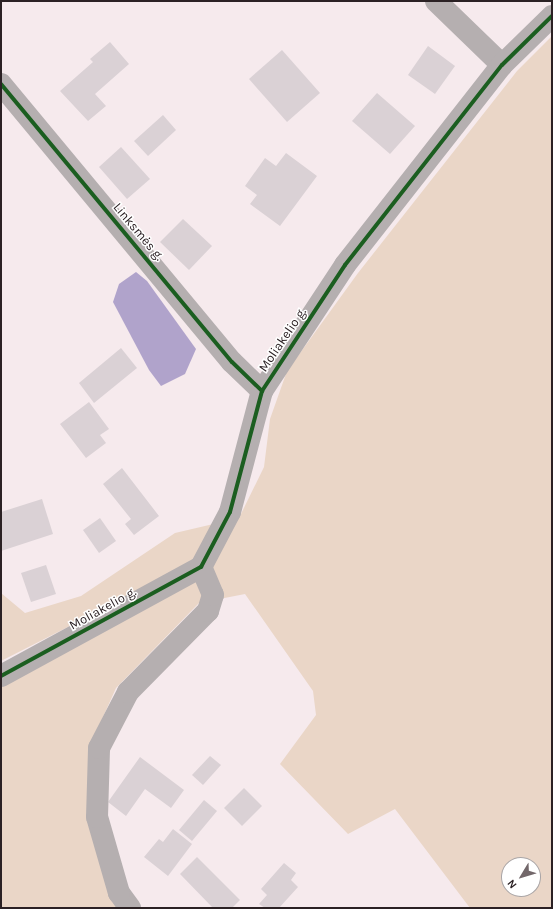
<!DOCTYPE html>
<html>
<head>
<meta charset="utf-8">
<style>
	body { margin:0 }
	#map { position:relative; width:553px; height:909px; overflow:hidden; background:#f6eaed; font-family:Karla,sans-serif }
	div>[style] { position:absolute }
	.green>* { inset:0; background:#ead6c7 }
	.water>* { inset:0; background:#b0a3cb }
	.building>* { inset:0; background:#dad1d5 }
	.minor>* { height:22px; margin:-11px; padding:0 11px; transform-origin:11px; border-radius:11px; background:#b5afb0 }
	.cycleway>* { height:4px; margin:-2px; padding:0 2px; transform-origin:2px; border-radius:2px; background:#1b5e20 }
	span { translate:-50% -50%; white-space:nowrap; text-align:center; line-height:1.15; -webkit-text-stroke:3px #fff; paint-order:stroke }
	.street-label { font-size:13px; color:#2b2124 }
	.frame { position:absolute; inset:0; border:2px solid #2b2124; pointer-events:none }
	.north { position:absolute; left:501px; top:857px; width:40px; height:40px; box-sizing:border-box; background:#fff; border:1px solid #aaa6a7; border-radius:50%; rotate:232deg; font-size:11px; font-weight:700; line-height:16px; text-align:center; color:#2b2124 }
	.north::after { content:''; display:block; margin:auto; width:14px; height:18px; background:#72676a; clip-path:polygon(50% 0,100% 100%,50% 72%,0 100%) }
</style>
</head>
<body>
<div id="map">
	<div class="green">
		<div style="clip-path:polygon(evenodd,552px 36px,552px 908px,470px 908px,395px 809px,348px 834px,280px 764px,316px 715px,313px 691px,245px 594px,199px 603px,116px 688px,90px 746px,117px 908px,1px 908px,1px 680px,182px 569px,1px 661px,1px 593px,25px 613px,81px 596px,175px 533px,239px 518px,264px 467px,270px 419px,287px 371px,358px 273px,517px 71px,552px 36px,509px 865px,533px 865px,533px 889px,509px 889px,509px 865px)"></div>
	</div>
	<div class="water">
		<div style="clip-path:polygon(136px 272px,147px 281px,196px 349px,185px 374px,161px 386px,149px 370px,113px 302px,119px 284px)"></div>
	</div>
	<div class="building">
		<div style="clip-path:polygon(110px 42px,129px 64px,95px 94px,106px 106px,88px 121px,60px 91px,93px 62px,90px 59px)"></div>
		<div style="clip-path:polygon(428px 46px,455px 66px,435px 94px,408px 75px)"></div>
		<div style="clip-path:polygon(282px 50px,320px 93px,287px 122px,249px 79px)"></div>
		<div style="clip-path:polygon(377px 93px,415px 126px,390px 154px,352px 121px)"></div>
		<div style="clip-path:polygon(163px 115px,176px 130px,148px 156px,134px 141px)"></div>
		<div style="clip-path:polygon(121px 147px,150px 179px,127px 199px,99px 167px)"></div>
		<div style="clip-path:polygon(286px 153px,317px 176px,280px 226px,250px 204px,257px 195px,245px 186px,265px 158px,276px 166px)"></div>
		<div style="clip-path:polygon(183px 219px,212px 246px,189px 270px,160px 242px)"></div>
		<div style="clip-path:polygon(121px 348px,137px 368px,94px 403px,79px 383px)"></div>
		<div style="clip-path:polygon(89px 402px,109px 429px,100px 435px,106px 443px,86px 458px,60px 424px)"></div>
		<div style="clip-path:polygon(122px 468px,159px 516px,134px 535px,125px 524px,131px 519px,103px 484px)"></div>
		<div style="clip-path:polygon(42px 499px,53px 534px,1px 551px,1px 512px)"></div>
		<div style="clip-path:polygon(100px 518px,116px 541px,99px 553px,83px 530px)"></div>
		<div style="clip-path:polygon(46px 565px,56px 594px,31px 602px,21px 573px)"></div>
		<div style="clip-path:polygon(210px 756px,221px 765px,203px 785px,192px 775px)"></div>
		<div style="clip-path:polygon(140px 757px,184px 790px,171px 808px,145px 789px,126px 816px,108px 802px)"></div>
		<div style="clip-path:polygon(244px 788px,262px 806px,242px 826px,224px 808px)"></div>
		<div style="clip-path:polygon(204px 800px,217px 811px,192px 841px,179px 830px)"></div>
		<div style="clip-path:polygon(173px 829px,192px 844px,168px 876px,144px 857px,159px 839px,163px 842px)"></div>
		<div style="clip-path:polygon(197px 857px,240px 900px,232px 908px,213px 908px,180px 874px)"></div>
		<div style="clip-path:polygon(284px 863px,296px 873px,291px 880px,298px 887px,279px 908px,265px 908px,259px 904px,267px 895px,261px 889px)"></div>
	</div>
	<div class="minor">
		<div style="left:436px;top:1px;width:92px;rotate:44.1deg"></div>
		<div style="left:1px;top:84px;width:361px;rotate:50.3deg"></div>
		<div style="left:232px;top:362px;width:42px;rotate:44deg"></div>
		<div style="left:1px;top:676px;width:228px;rotate:-28.6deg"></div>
		<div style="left:201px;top:567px;width:62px;rotate:-62.2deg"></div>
		<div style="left:230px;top:512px;width:125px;rotate:-75.2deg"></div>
		<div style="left:262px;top:391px;width:151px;rotate:-56.6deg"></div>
		<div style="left:345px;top:265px;width:254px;rotate:-51.9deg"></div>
		<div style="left:502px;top:65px;width:70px;rotate:-44.4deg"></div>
		<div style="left:130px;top:908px;width:19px;rotate:-126deg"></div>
		<div style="left:119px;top:893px;width:79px;rotate:-106.1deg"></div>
		<div style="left:97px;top:817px;width:69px;rotate:-88.3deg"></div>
		<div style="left:99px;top:748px;width:63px;rotate:-62.6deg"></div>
		<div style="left:128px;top:692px;width:114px;rotate:-45.4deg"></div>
		<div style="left:208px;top:611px;width:17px;rotate:-73deg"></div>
		<div style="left:213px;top:595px;width:30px;rotate:-113deg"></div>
	</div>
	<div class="cycleway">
		<div style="left:1px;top:84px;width:361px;rotate:50.3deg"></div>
		<div style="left:232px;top:362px;width:42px;rotate:44deg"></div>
		<div style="left:1px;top:676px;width:228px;rotate:-28.6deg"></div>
		<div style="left:201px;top:567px;width:62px;rotate:-62.2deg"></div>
		<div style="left:230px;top:512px;width:125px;rotate:-75.2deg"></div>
		<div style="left:262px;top:391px;width:151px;rotate:-56.6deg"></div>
		<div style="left:345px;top:265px;width:254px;rotate:-51.9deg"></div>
		<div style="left:502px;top:65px;width:70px;rotate:-44.4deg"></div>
	</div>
	<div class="street-label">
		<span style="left:138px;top:232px;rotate:50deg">Linksmės g.</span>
		<span style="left:283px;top:340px;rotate:-56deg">Moliakelio g.</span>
		<span style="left:103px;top:609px;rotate:-29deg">Moliakelio g.</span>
	</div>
	<div class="frame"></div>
	<div class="north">N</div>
</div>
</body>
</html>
